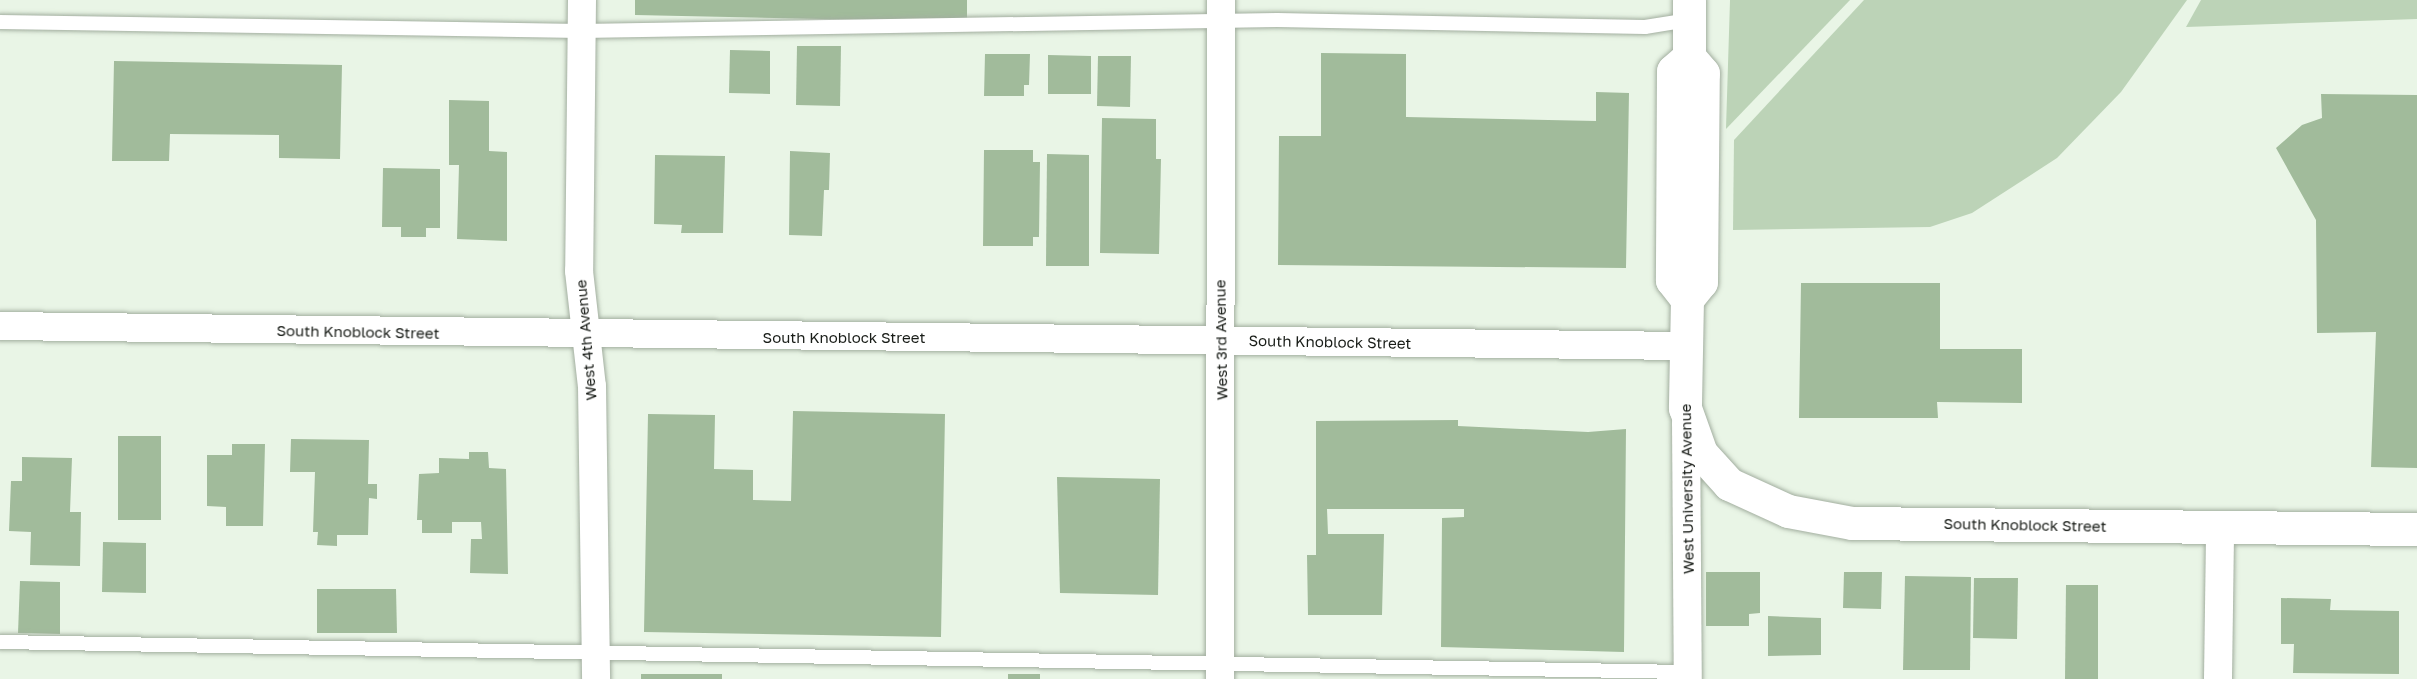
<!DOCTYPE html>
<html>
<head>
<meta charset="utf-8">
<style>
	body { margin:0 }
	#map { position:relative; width:2417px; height:679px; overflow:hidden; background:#e9f5e6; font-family:"Golos Text",sans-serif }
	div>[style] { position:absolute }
	.green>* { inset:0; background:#bcd3b7 }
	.building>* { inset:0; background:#a1bb9b }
	.roads { filter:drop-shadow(0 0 2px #a2ae9f) drop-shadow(0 0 2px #a2ae9f) }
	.service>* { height:14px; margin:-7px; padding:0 7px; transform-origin:7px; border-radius:7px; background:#fff }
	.minor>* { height:28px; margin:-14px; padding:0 14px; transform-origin:14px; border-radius:14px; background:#fff }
	.tertiary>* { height:33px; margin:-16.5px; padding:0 16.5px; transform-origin:16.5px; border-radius:16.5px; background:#fff }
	span { translate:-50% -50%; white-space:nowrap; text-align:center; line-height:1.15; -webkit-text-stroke:4.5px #fff; paint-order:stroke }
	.street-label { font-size:15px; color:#191d18 }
</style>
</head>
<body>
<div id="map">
	<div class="green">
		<div style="clip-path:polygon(1730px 0,1850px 0,1726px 129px)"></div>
		<div style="clip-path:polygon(1864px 0,2187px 0,2121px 92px,2057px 158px,1972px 213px,1930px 227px,1733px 230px,1734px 140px)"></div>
		<div style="clip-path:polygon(2201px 0,2417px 0,2417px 19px,2186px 27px)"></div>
	</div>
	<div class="building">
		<div style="clip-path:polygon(635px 0,967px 0,967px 22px,635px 15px)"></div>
		<div style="clip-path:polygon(797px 46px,841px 46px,840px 106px,796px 105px)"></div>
		<div style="clip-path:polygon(730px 50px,770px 51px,770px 94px,729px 93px)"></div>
		<div style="clip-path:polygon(1321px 53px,1406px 54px,1406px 117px,1596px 121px,1596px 92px,1629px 93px,1626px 268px,1278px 265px,1279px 136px,1321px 136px)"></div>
		<div style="clip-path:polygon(985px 54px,1030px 54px,1029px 85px,1024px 85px,1024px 96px,984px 96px)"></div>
		<div style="clip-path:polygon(1048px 55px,1091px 56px,1091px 94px,1048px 94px)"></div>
		<div style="clip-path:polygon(1098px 56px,1131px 56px,1130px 107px,1097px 106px)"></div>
		<div style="clip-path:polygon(114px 61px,342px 65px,340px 159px,279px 158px,279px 135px,170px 134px,169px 161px,112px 161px)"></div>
		<div style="clip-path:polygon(2321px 94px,2417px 95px,2417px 468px,2371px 467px,2376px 332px,2317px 333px,2316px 220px,2276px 148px,2302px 125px,2322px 118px)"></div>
		<div style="clip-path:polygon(449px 100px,489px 101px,489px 151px,507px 152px,507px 241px,457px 239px,459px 165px,449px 165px)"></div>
		<div style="clip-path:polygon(1102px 118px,1156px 119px,1156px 159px,1161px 159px,1159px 254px,1100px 253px)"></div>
		<div style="clip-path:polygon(984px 150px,1033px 150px,1033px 162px,1040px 162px,1039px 237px,1033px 237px,1033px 246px,983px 246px)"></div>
		<div style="clip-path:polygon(790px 151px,830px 153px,829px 190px,824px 190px,822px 236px,789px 235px)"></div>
		<div style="clip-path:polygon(1047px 154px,1089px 155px,1089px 266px,1046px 266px)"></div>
		<div style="clip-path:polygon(655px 155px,725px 156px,723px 233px,681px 233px,682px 225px,654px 224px)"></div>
		<div style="clip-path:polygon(383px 168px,440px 169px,440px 228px,426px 228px,426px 237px,401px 237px,401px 227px,382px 227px)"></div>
		<div style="clip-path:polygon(1801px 283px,1940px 283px,1940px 349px,2022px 349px,2022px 403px,1937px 402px,1938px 418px,1799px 418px)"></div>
		<div style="clip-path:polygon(793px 411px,945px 414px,941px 637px,644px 632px,648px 414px,715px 415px,714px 469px,753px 470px,753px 500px,791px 501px)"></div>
		<div style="clip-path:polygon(1458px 420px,1458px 426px,1588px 432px,1626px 429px,1624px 652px,1441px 647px,1442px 518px,1464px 517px,1464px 509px,1327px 509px,1328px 534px,1384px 534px,1382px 615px,1308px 615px,1307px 555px,1316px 555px,1316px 421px)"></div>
		<div style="clip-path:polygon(118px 436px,161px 436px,161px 520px,118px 520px)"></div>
		<div style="clip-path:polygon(291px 439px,369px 440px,368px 484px,377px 484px,377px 499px,369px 498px,368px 535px,337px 535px,337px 546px,317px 545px,318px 532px,313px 532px,315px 472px,290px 472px)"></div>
		<div style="clip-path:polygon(232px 444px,265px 444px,263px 526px,226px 526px,226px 507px,207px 506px,207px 455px,232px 455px)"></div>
		<div style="clip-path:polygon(469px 452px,488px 452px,489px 468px,506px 469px,508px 574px,470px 573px,471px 539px,482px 539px,481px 522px,452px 522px,452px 533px,422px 533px,422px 520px,417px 520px,419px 474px,439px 473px,439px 458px,469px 459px)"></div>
		<div style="clip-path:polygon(22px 457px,72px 458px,70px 512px,81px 512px,80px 566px,30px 565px,31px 532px,9px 531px,11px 481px,22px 481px)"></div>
		<div style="clip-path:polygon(1057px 477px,1160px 479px,1158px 595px,1060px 593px)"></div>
		<div style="clip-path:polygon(103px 542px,146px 543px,146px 593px,102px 592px)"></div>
		<div style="clip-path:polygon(1706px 572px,1760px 572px,1760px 613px,1749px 614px,1749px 626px,1706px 626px)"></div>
		<div style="clip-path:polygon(1844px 572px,1882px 572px,1881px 609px,1843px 608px)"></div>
		<div style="clip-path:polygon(1905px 576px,1971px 577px,1970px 670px,1903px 670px)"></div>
		<div style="clip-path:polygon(1974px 578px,2018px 578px,2017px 639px,1973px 638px)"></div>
		<div style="clip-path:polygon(20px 581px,60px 582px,60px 634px,18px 633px)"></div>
		<div style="clip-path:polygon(2066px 585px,2098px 585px,2098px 679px,2065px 679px)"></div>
		<div style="clip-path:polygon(317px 589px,396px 589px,397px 633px,317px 633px)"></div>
		<div style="clip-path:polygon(2281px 598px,2331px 599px,2330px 610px,2399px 611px,2399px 674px,2293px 673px,2294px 644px,2281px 644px)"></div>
		<div style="clip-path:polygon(1768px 616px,1821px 618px,1821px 655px,1768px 656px)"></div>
		<div style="clip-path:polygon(641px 674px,722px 674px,722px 679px,641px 679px)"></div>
		<div style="clip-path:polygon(1008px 674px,1040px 674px,1040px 679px,1008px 679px)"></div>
	</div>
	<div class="roads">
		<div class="service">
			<div style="left:0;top:22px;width:581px;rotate:0.89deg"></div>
			<div style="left:581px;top:31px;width:696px;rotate:-0.91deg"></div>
			<div style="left:1277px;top:20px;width:368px;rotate:1.1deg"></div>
			<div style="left:1645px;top:27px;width:45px;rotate:-9deg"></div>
			<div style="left:0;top:642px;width:1688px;rotate:1.02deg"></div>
		</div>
		<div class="minor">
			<div style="left:582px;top:0;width:271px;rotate:90.6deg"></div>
			<div style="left:579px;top:271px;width:116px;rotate:83.6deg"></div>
			<div style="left:592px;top:386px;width:293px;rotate:89.2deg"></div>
			<div style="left:0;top:326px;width:1688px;rotate:0.68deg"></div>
			<div style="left:1686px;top:422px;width:257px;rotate:89.6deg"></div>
			<div style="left:1220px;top:679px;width:679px;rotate:-89.92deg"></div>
			<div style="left:2218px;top:679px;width:149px;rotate:-89.2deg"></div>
		</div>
		<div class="tertiary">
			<div style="left:1689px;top:57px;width:21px;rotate:139deg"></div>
			<div style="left:1673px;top:71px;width:209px;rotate:90.3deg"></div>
			<div style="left:1672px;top:280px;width:24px;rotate:52deg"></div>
			<div style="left:1687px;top:299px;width:109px;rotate:91.1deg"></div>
			<div style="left:1685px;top:408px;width:48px;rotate:70.4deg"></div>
			<div style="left:1701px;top:453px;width:42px;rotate:47.9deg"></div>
			<div style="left:1729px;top:484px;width:65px;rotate:24.6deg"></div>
			<div style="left:1788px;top:511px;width:65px;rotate:10.6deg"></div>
			<div style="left:1852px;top:523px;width:565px;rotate:0.61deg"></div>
			<div style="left:1687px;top:299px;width:22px;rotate:-51deg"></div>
			<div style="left:1701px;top:282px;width:209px;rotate:-89.5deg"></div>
			<div style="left:1703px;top:73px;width:21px;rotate:-131deg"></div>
			<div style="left:1689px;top:57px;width:57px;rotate:-90deg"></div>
		</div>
	</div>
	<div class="street-label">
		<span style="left:358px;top:332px;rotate:1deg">South Knoblock Street</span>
		<span style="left:844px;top:338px">South Knoblock Street</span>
		<span style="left:586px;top:340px;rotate:-95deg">West 4th Avenue</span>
		<span style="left:1221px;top:340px;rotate:-91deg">West 3rd Avenue</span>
		<span style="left:1330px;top:342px;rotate:1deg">South Knoblock Street</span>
		<span style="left:1687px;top:489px;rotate:-91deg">West University Avenue</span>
		<span style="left:2025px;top:525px;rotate:1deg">South Knoblock Street</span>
	</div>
</div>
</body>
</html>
